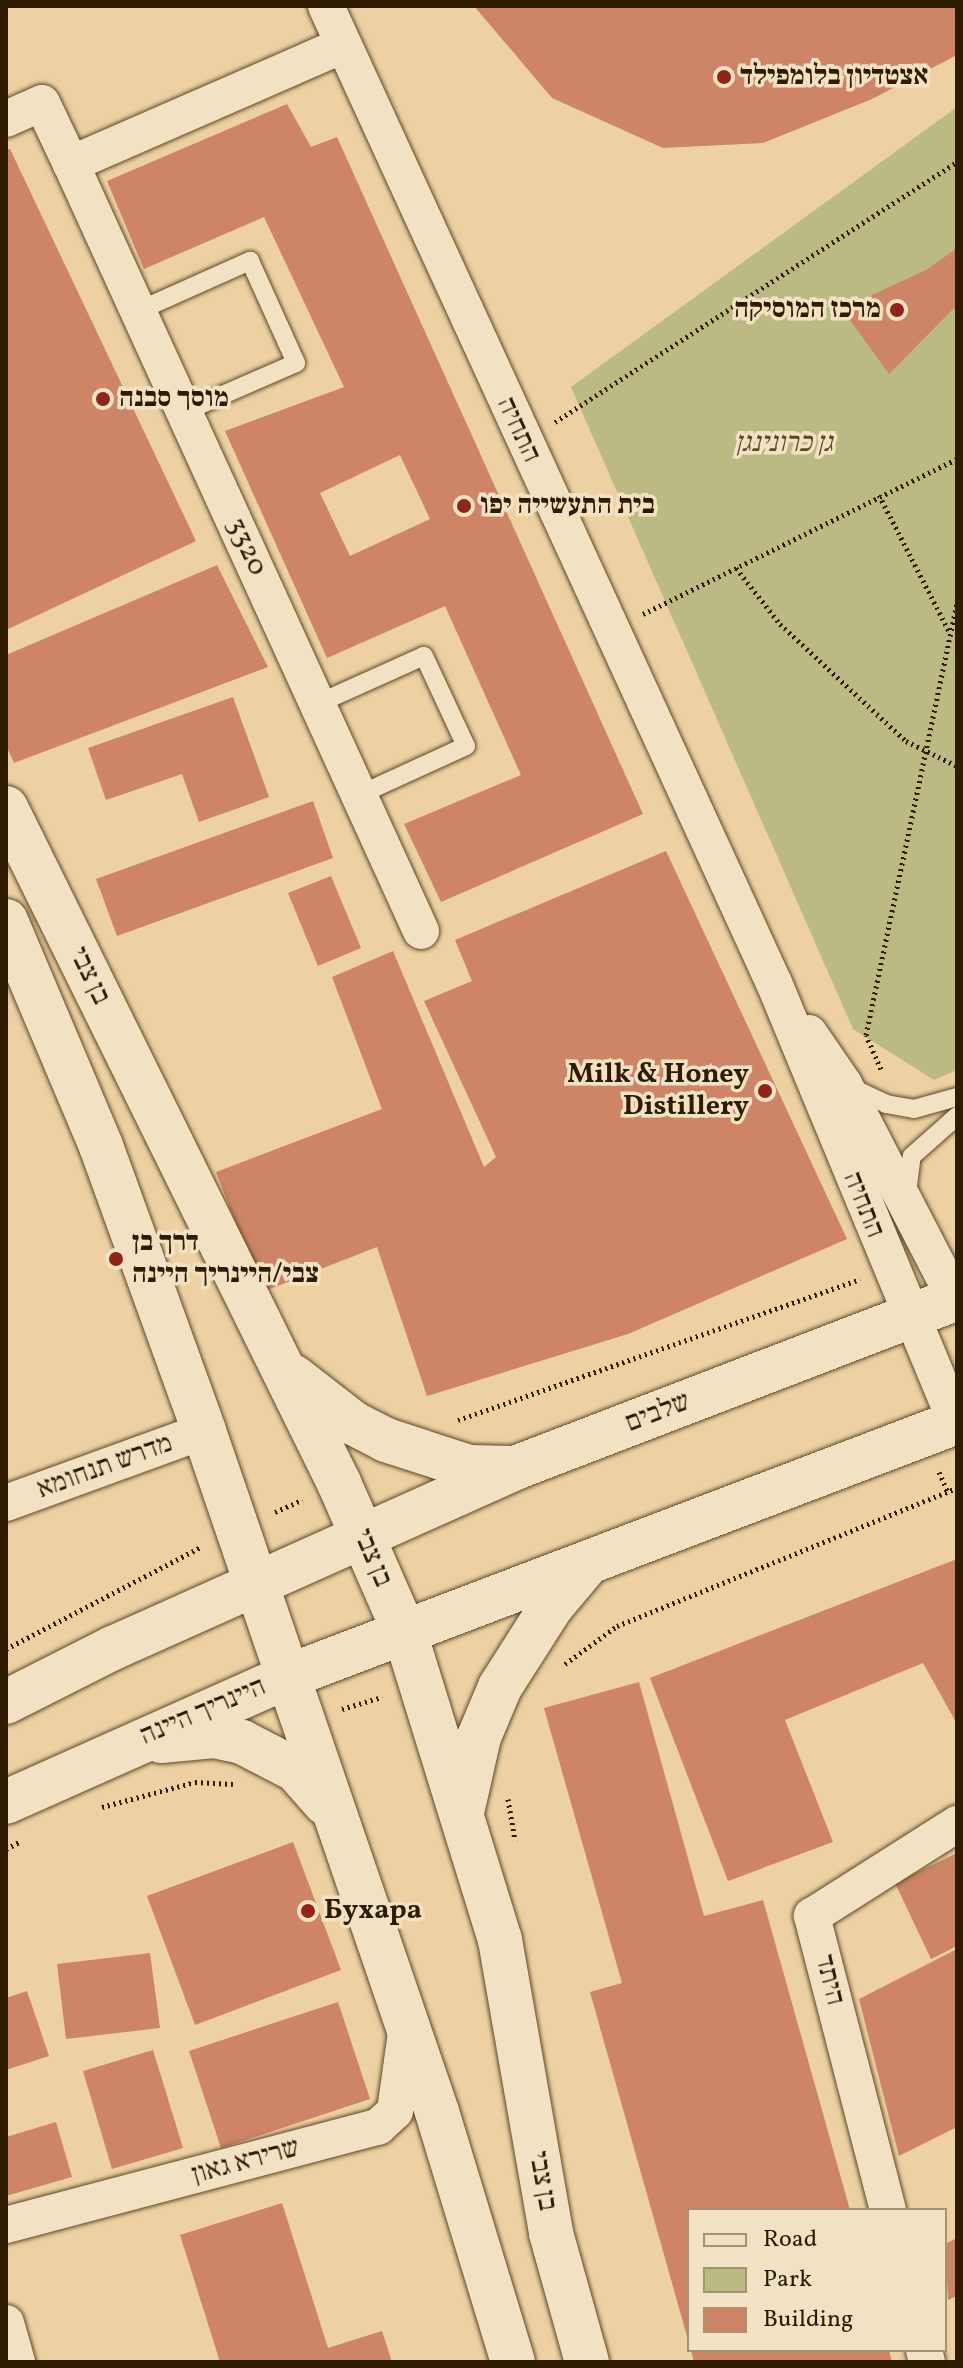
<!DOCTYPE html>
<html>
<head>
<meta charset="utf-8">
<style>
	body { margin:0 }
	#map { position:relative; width:963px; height:2368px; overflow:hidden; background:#edd1a2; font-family:Vollkorn,"Frank Ruhl Libre",serif }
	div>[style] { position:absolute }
	.green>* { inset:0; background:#bcba83 }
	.building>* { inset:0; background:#ce8466 }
	.path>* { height:5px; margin-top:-2.5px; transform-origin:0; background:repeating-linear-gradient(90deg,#2f1b00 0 2px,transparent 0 6px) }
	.roads { filter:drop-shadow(0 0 2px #5e4828) drop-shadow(0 0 2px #5e4828) }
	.lane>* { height:18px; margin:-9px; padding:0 9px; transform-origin:9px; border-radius:9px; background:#f3e1c3 }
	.street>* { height:36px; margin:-18px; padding:0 18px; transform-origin:18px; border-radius:18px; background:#f3e1c3 }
	.secondary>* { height:44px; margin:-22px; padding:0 22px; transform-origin:22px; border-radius:22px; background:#f3e1c3 }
	.dots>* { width:22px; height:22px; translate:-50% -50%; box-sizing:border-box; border:4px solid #f3e1c3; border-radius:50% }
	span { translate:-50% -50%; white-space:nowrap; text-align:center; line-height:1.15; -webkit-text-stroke:7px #f3e1c3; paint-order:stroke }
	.poi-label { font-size:28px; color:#2f1b00; font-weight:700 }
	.left { translate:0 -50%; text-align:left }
	.right { translate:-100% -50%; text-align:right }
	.street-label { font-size:28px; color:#2f1b00 }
	.park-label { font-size:28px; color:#594b27; font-style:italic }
	.frame { position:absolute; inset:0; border:8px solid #2f1b00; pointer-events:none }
	.legend { position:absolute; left:687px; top:2208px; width:260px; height:144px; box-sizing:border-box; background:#f3e1c3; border:2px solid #a59275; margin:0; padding:10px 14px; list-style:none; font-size:24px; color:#2f1b00 }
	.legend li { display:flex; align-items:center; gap:16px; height:40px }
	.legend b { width:40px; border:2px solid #a59275 }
</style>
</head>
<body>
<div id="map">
	<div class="green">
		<div style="clip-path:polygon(957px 107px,957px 1070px,934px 1080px,853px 1029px,571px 387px)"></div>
	</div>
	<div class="building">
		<div style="clip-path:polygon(474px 6px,957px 6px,957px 55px,872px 99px,763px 143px,663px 148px,552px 98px)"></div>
		<div style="clip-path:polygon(evenodd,287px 104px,311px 147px,337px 137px,643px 814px,441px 902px,404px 824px,521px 775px,445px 606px,327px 658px,225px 431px,344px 387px,264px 217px,144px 269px,107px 181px,287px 104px,400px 455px,430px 519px,350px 556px,320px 493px,400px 455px)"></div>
		<div style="clip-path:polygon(10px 149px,196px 541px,6px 630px,6px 150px)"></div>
		<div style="clip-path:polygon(957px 248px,957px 312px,954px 308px,889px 374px,842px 309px,926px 270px)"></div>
		<div style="clip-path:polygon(217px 565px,268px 667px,14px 763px,6px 745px,6px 655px)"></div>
		<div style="clip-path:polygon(233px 697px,269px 797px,199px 822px,182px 774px,106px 800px,88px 748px)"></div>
		<div style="clip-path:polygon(313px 801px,333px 858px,117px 936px,96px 879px)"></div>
		<div style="clip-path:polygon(666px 851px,847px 1239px,628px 1334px,427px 1396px,377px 1247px,262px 1292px,216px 1172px,382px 1109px,332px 977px,393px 951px,484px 1167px,496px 1157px,424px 1001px,472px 981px,455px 940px)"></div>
		<div style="clip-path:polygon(331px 876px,361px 948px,318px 966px,288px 893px)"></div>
		<div style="clip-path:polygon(957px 1559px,957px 1724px,923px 1663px,785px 1720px,833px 1842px,728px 1881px,650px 1678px)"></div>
		<div style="clip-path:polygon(639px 1682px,704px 1916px,763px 1900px,850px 2210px,689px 2210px,688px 2340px,590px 1992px,622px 1983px,544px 1708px)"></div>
		<div style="clip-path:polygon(293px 1842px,341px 1970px,195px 2025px,147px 1896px)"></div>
		<div style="clip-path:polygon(957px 1853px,957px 1946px,931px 1959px,895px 1883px)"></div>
		<div style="clip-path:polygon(957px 1949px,957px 2127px,899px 2156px,859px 1999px)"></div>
		<div style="clip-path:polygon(150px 1953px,160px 2028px,66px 2039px,57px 1964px)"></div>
		<div style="clip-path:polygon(27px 1991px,49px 2056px,6px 2070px,6px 1998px)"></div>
		<div style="clip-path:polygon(338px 2002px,370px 2099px,221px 2148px,189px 2051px)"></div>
		<div style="clip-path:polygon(153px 2050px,183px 2148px,112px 2169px,83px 2071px)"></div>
		<div style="clip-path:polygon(56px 2122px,72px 2177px,6px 2196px,6px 2137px)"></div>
		<div style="clip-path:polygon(282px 2203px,328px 2348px,382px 2331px,392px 2362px,220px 2362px,180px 2235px)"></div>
		<div style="clip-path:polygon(957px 2238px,957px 2296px,948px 2300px,945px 2244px)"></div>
		<div style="clip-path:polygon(691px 2350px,889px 2350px,892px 2362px,694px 2362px)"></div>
	</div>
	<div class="path">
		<div style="left:555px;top:422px;width:479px;rotate:-32.9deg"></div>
		<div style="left:879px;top:495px;width:153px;rotate:62.8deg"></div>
		<div style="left:736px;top:568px;width:71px;rotate:51.8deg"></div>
		<div style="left:780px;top:624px;width:172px;rotate:42.9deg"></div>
		<div style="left:906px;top:741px;width:57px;rotate:26.1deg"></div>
		<div style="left:643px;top:614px;width:350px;rotate:-26.3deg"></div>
		<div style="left:881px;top:1069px;width:37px;rotate:-114deg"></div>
		<div style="left:866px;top:1035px;width:440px;rotate:-78.1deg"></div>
		<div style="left:458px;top:1420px;width:426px;rotate:-19.3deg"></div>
		<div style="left:939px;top:1472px;width:22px;rotate:66deg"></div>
		<div style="left:275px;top:1512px;width:30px;rotate:-24deg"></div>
		<div style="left:6px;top:1649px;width:220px;rotate:-27.6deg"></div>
		<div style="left:565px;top:1664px;width:64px;rotate:-36.2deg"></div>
		<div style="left:617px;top:1626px;width:367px;rotate:-22.1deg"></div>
		<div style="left:342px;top:1709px;width:42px;rotate:-16.7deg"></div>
		<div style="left:508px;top:1799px;width:42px;rotate:80.3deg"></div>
		<div style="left:102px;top:1807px;width:96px;rotate:-15deg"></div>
		<div style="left:195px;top:1782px;width:38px;rotate:3deg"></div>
		<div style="left:6px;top:1849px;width:15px;rotate:-28deg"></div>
	</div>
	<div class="roads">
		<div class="lane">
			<div style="left:138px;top:311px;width:123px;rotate:-24.1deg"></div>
			<div style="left:250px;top:261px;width:112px;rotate:65.7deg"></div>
			<div style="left:296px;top:363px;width:122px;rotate:156.4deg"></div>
			<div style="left:317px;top:704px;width:117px;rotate:-24.2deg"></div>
			<div style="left:424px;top:656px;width:99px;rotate:65deg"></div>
			<div style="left:466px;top:746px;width:118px;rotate:155.4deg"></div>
			<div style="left:850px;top:1087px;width:40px;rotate:25deg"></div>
			<div style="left:886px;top:1104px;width:28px;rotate:10deg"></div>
			<div style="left:914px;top:1109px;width:45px;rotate:-15.6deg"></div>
			<div style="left:907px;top:1194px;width:38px;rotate:-83deg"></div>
			<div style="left:912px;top:1156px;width:60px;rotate:-41.6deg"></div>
		</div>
		<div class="street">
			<div style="left:326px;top:6px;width:1075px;rotate:65.37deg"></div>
			<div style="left:774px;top:983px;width:478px;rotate:67.5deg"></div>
			<div style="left:341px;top:46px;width:295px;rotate:156.4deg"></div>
			<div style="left:71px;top:164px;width:843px;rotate:65.47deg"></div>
			<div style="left:6px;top:119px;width:39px;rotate:-24deg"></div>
			<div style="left:42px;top:103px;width:68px;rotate:64.6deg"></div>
			<div style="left:809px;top:1033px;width:62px;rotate:55.5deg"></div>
			<div style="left:844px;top:1084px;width:246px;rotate:62.7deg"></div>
			<div style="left:6px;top:1503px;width:211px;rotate:-20deg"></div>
			<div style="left:888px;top:2210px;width:304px;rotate:-104.5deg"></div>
			<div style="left:812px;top:1916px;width:172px;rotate:-32.4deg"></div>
			<div style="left:6px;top:2225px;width:385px;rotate:-14.8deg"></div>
			<div style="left:378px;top:2127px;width:23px;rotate:-43deg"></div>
			<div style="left:395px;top:2111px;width:86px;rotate:-82deg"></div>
			<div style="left:6px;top:2323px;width:41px;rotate:74.2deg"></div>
			<div style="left:924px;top:2350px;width:12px;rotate:76deg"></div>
		</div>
		<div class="secondary">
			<div style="left:6px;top:808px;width:753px;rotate:63.74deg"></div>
			<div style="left:339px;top:1483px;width:164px;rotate:66.3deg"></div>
			<div style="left:405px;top:1633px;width:321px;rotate:72.8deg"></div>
			<div style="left:500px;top:1940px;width:297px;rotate:80.1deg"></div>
			<div style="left:551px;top:2233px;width:134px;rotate:74.4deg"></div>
			<div style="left:6px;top:921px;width:244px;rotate:67.1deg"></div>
			<div style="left:101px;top:1146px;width:303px;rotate:70.1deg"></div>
			<div style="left:204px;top:1431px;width:720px;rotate:71.11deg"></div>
			<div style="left:437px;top:2112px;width:261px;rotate:73.1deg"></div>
			<div style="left:294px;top:1377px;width:75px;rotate:37.9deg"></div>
			<div style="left:353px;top:1423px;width:37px;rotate:27deg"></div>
			<div style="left:386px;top:1440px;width:87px;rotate:18deg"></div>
			<div style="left:469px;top:1467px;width:44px;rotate:1.3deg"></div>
			<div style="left:6px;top:1702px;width:120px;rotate:-26.8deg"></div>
			<div style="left:113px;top:1648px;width:440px;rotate:-24.1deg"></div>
			<div style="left:515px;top:1468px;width:474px;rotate:-21deg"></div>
			<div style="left:161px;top:1741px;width:53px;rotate:-5.4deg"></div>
			<div style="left:214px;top:1736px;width:29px;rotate:12deg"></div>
			<div style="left:242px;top:1742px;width:61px;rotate:27.4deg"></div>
			<div style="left:296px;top:1770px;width:44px;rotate:48.7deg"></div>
			<div style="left:6px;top:1802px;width:310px;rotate:-24deg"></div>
			<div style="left:289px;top:1676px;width:715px;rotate:-20.82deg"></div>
			<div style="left:463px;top:1808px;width:73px;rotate:-77.3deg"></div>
			<div style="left:479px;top:1737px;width:54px;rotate:-67.2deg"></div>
			<div style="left:500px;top:1687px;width:95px;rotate:-57.5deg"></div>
			<div style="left:551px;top:1607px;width:56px;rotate:-50.1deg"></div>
		</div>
	</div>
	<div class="dots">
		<div style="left:724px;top:77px;background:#8f2418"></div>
		<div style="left:897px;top:310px;background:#8f2418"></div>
		<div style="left:103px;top:399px;background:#8f2418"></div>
		<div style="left:464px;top:506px;background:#8f2418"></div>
		<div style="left:765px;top:1091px;background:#8f2418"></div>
		<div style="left:116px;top:1259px;background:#8f2418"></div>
		<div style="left:308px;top:1911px;background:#8f2418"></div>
	</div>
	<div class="poi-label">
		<span class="left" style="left:740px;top:77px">אצטדיון בלומפילד</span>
		<span class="right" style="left:881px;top:310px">מרכז המוסיקה</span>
		<span class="left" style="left:119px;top:399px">מוסך סבנה</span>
		<span class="left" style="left:480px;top:506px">בית התעשייה יפו</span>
		<span class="right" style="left:749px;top:1091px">Milk &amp; Honey<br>Distillery</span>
		<span class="left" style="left:132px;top:1259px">דרך בן<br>צבי/היינריך היינה</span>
		<span class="left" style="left:324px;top:1911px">Бухара</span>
	</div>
	<div class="street-label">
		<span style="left:518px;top:430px;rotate:65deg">התחיה</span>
		<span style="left:246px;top:547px;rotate:65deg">3320</span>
		<span style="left:89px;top:976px;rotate:64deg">בן צבי</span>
		<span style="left:863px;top:1205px;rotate:68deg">התחיה</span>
		<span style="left:658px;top:1413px;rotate:-21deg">שלבים</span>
		<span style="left:105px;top:1467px;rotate:-20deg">מדרש תנחומא</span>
		<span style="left:372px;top:1558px;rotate:67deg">בן צבי</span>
		<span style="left:203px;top:1712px;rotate:-23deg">היינריך היינה</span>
		<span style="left:829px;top:1980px;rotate:76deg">היתד</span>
		<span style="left:246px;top:2162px;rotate:-15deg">שרירא גאון</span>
		<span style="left:542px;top:2181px;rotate:80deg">בן צבי</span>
	</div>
	<div class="park-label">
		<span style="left:784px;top:444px">גן כרונינגן</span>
	</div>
	<div class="frame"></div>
	<ul class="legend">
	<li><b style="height:10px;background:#f3e1c3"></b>Road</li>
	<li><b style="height:22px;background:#bcba83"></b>Park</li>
	<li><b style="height:22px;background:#ce8466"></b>Building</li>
	</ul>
</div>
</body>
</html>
